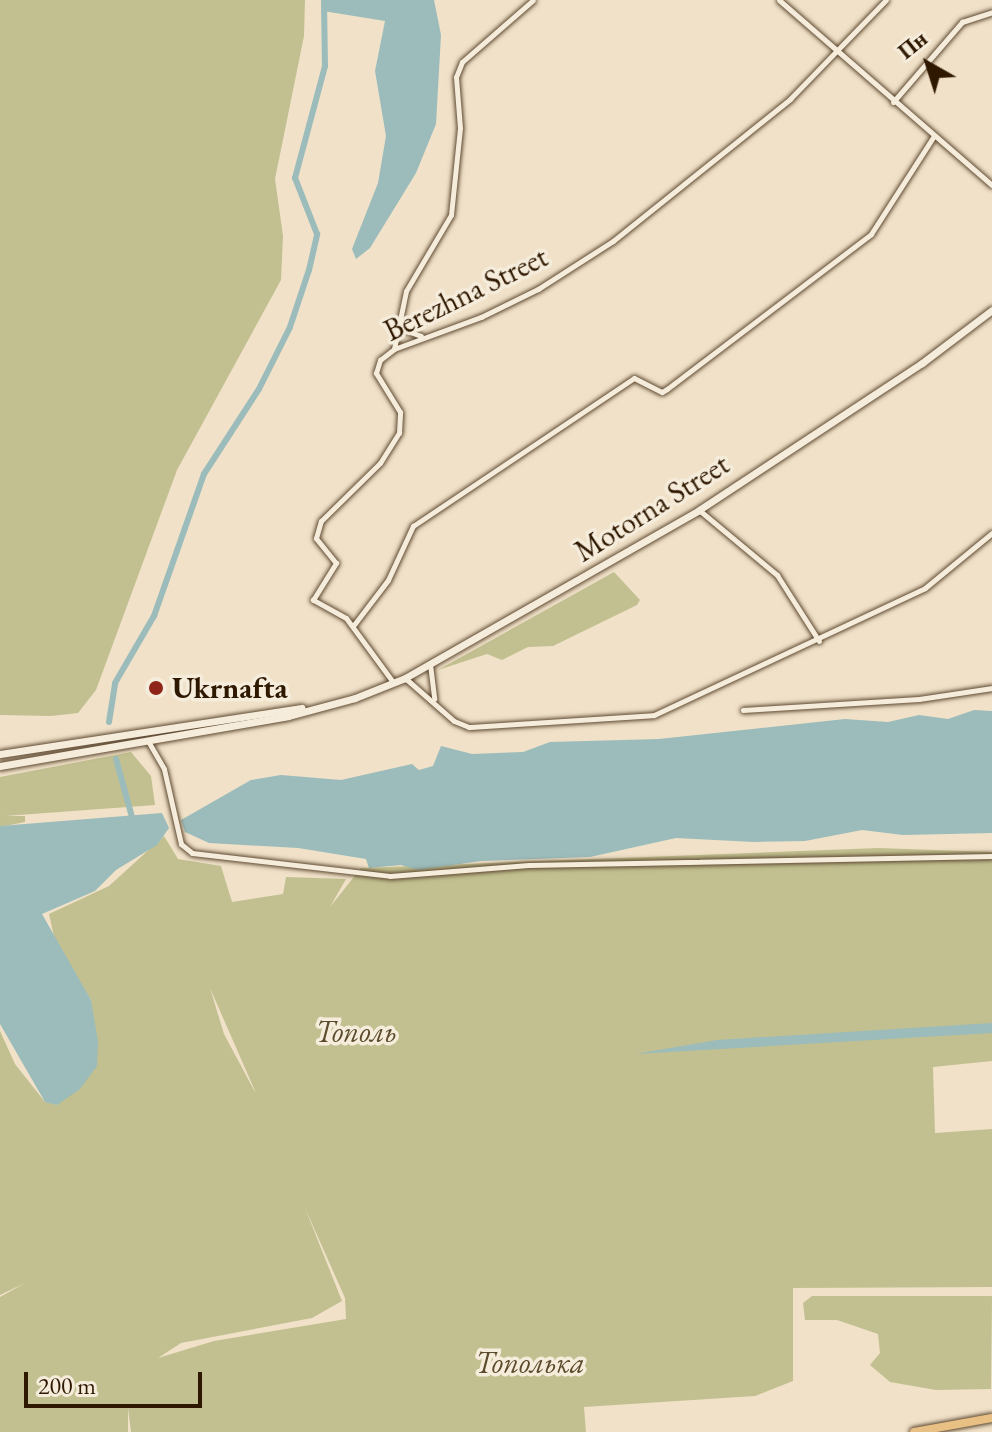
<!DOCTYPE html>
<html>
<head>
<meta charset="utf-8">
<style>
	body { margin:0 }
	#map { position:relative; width:992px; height:1432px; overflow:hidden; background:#f0e1c8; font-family:"EB Garamond",serif }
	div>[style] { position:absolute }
	.green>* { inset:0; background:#c2c090 }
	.water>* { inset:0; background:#9bbcbb }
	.canal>* { height:6px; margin:-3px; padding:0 3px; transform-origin:3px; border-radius:3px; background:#9bbcbb }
	.roads { filter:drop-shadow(0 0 2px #5f4a32) drop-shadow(0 0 2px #5f4a32) }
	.street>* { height:5px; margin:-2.5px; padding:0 2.5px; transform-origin:2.5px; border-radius:2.5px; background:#f5ecdb }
	.secondary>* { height:7px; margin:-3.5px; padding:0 3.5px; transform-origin:3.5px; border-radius:3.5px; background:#f5ecdb }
	.primary>* { height:8px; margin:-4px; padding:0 4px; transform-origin:4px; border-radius:4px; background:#e8c084 }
	.dots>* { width:22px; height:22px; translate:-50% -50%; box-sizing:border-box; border:4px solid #f5ecdb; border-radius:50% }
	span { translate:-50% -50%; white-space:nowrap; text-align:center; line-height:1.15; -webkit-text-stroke:7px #f5ecdb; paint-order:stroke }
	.street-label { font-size:30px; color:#2f1800 }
	.poi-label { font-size:30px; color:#2f1800; font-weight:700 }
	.left { translate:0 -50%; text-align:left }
	.park-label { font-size:30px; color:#5b4a2b; font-style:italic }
	.north { position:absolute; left:888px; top:24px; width:80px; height:80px; -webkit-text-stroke:6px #f5ecdb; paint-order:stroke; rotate:321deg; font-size:22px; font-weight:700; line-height:32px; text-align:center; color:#2f1800 }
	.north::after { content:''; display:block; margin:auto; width:28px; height:36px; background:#2f1800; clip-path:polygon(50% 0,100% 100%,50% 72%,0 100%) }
	.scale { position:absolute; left:24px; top:1372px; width:178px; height:36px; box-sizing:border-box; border:4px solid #2f1800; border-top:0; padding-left:10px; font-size:24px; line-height:28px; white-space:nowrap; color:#2f1800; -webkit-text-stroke:6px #f5ecdb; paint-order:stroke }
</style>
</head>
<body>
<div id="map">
	<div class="green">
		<div style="clip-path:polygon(0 0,305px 0,304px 36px,275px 179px,283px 236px,281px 280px,177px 470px,96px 690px,78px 713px,51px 716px,0 715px)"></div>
		<div style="clip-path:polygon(614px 572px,640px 600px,637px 605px,553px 646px,528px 647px,502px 660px,487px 654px,438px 670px)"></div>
		<div style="clip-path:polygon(131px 752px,151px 776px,155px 805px,5px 816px,25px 816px,25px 822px,0 827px,0 777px)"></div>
		<div style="clip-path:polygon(evenodd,164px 836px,178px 859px,221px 866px,232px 902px,283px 894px,286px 877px,346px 879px,330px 907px,361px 868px,878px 848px,992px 852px,992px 1061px,933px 1067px,935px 1133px,992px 1129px,992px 1287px,793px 1288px,793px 1381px,755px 1396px,584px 1407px,586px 1432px,131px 1432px,128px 1408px,128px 1432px,0 1432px,0 1297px,25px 1283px,0 1295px,0 1031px,15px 1064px,45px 1102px,91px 1000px,56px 946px,49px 914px,109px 886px,164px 836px,210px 988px,255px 1091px,255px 1092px,224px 1034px,210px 988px,164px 836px,305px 1208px,345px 1298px,346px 1319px,214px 1341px,158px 1358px,181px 1343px,312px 1318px,342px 1301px,305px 1208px)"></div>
		<div style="clip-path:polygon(812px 1296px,992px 1296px,991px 1389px,936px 1390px,890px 1382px,870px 1365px,880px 1353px,878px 1334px,837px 1320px,805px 1320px,803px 1303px)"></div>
	</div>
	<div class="water">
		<div style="clip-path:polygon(321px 0,434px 0,441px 35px,436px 124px,416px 173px,370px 248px,356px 259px,352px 249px,378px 183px,386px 136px,375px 71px,385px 21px,323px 11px)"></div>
		<div style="clip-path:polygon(974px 710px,992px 711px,992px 833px,903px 835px,862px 830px,805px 841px,754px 842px,676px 838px,590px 857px,481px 861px,418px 870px,401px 865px,369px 868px,366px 859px,298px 848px,209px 843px,185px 832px,181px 820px,251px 780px,281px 775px,341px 780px,412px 764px,419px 770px,433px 766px,441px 746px,472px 754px,523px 752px,550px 742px,659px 739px,845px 719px,888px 722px,919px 715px,948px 719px)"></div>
		<div style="clip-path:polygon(162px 813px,169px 828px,157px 845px,116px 870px,95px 891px,42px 914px,91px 1000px,98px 1041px,97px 1066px,80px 1089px,57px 1105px,45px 1102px,0 1024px,0 826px)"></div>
		<div style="clip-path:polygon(992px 1023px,992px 1033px,635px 1054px,717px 1040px)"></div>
	</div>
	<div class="canal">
		<div style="left:109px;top:722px;width:39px;rotate:-81deg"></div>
		<div style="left:115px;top:683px;width:78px;rotate:-59.8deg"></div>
		<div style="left:154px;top:616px;width:151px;rotate:-70.6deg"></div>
		<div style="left:204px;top:474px;width:101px;rotate:-57.1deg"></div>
		<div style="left:259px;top:389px;width:69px;rotate:-63.4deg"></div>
		<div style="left:290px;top:327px;width:60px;rotate:-71.6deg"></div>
		<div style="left:309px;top:270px;width:37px;rotate:-77deg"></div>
		<div style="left:317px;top:234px;width:60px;rotate:-111.4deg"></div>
		<div style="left:295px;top:178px;width:116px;rotate:-75deg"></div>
		<div style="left:325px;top:66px;width:66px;rotate:-90.9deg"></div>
		<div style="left:116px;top:759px;width:60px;rotate:74.6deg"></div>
	</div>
	<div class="roads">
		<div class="street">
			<div style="left:779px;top:0;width:282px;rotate:41deg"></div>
			<div style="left:893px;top:102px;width:106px;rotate:-49.2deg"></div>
			<div style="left:962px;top:22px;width:32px;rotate:-18deg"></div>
			<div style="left:402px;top:329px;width:20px;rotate:20deg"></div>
			<div style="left:394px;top:349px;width:59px;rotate:-78.3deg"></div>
			<div style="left:406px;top:291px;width:88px;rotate:-59.4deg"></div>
			<div style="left:451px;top:215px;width:87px;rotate:-84.1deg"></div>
			<div style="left:460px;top:128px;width:51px;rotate:-94.5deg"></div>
			<div style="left:456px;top:77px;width:16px;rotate:-68deg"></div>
			<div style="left:462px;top:62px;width:94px;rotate:-41.1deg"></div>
			<div style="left:699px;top:510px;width:102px;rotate:39.8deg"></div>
			<div style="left:777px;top:575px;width:78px;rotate:57.5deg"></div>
			<div style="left:353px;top:626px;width:58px;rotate:-52.7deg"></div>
			<div style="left:388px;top:580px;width:60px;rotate:-65.2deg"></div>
			<div style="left:413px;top:526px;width:266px;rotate:-33.8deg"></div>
			<div style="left:634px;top:378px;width:31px;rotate:27deg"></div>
			<div style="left:662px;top:392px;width:6px;rotate:-31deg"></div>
			<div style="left:667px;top:389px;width:256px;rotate:-37.2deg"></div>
			<div style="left:871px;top:234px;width:117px;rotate:-57.3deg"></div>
			<div style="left:430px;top:664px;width:35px;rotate:83deg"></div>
			<div style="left:405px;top:678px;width:65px;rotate:41.3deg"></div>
			<div style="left:454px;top:721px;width:16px;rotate:22deg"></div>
			<div style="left:469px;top:727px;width:185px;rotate:-3.7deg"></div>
			<div style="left:654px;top:715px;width:299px;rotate:-25.1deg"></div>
			<div style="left:925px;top:588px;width:87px;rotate:-39.4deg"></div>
			<div style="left:393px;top:682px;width:79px;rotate:-126.3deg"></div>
			<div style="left:346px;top:618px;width:38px;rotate:-151deg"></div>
			<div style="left:313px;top:600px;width:44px;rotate:-58.1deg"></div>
			<div style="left:336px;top:563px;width:32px;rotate:-129deg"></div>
			<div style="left:316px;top:538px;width:18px;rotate:-74deg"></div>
			<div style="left:321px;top:521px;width:83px;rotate:-44.5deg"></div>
			<div style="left:380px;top:463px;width:36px;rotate:-58deg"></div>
			<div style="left:399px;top:433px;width:21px;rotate:-87deg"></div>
			<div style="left:400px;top:412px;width:46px;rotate:-121.6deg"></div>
			<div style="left:376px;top:373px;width:14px;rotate:-73deg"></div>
			<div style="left:380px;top:360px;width:18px;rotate:-38deg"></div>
			<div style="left:394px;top:349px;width:93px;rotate:-20.2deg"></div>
			<div style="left:481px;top:317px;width:64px;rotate:-26.2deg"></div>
			<div style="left:538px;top:289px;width:89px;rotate:-32.6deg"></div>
			<div style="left:613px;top:241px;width:227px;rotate:-38.7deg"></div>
			<div style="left:790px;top:99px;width:138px;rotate:-45.9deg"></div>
			<div style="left:743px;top:710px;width:176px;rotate:-3.6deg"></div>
			<div style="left:919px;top:699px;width:74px;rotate:-8.6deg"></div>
			<div style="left:148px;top:741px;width:32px;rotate:60deg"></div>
			<div style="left:164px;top:769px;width:77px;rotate:77.2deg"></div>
			<div style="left:181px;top:844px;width:14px;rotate:39deg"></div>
			<div style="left:192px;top:853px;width:199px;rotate:6.6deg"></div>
			<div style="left:390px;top:876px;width:139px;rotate:-4.5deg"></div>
			<div style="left:529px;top:865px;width:463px;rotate:-1.1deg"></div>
		</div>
		<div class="secondary">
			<div style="left:0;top:754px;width:305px;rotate:-8.7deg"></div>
			<div style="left:0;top:766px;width:292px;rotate:-9.8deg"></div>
			<div style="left:288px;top:716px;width:69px;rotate:-15deg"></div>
			<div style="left:355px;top:698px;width:54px;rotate:-21.8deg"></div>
			<div style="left:405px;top:678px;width:339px;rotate:-29.7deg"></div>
			<div style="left:699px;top:510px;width:267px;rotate:-33.4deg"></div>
			<div style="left:922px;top:363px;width:88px;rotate:-37.1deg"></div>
		</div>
		<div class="primary">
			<div style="left:914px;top:1432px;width:79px;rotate:-10.2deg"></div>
		</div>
	</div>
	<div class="dots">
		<div style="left:156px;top:688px;background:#8f2418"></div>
	</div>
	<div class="street-label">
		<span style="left:466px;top:294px;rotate:-26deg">Berezhna Street</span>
		<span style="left:652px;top:508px;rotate:-32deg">Motorna Street</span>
	</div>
	<div class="poi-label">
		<span class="left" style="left:172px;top:688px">Ukrnafta</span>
	</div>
	<div class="park-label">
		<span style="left:356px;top:1032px">Тополь</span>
		<span style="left:530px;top:1363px">Тополька</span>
	</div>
	<div class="north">Пн</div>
	<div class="scale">200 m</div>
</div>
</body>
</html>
